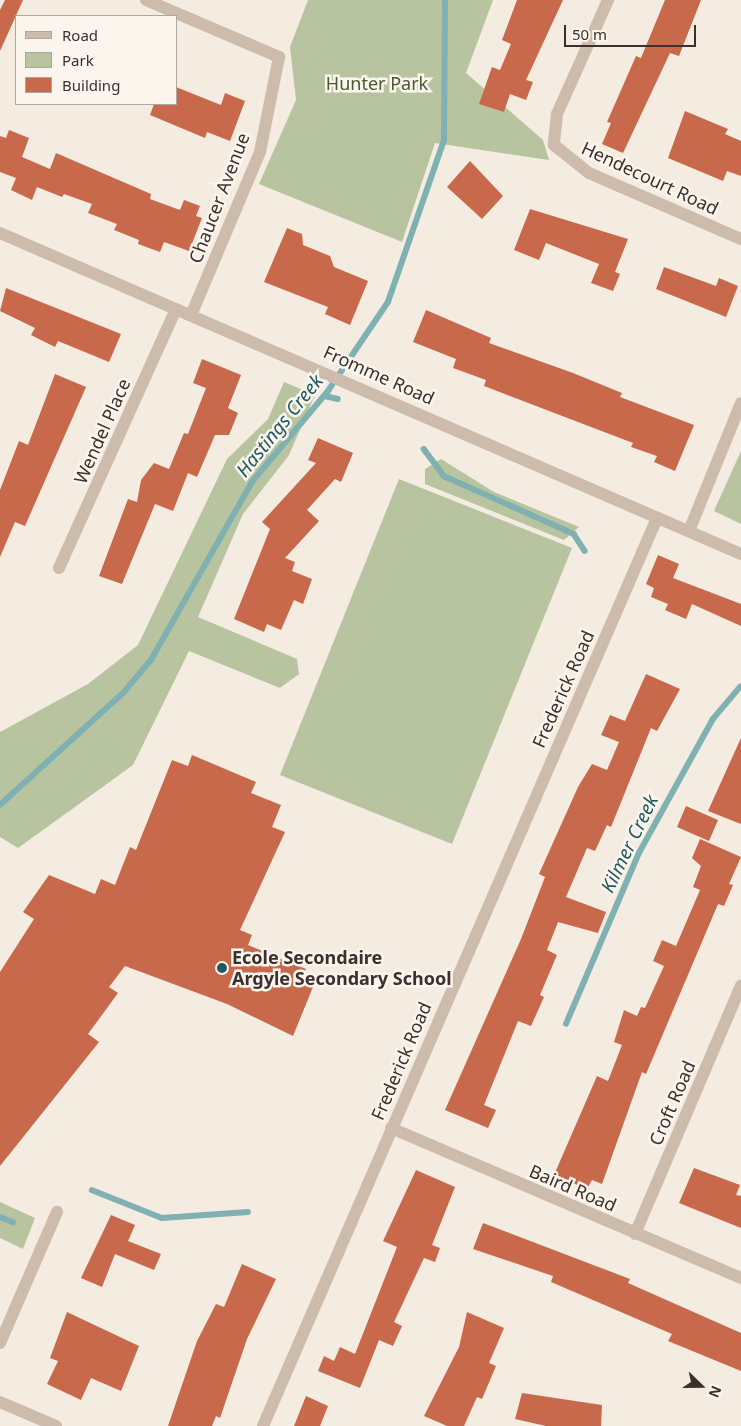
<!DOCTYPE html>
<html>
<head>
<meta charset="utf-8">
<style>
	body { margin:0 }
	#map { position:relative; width:741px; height:1426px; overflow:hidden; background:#f4ebe1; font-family:"Noto Sans",sans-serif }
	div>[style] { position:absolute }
	.green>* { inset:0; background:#b8c4a0 }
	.stream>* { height:5.5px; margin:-2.75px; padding:0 2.75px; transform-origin:2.75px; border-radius:2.75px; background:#7fb0b2 }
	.building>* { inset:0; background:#c8694b }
	.minor>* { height:12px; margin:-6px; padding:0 6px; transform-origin:6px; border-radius:6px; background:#cdbbac }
	.dots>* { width:14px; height:14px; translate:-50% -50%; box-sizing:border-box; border:2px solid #fbf5ee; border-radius:50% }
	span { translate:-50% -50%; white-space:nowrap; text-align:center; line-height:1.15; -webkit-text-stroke:5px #fbf5ee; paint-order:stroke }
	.park-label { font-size:18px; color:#4a5a2e }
	.street-label { font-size:18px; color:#3b302b }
	.poi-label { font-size:18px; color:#3b302b; font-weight:700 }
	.left { translate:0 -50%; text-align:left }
	.water-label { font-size:19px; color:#1f5a5e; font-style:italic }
	.legend { position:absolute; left:15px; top:15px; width:162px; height:90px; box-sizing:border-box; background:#fbf5ee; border:1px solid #aea6a0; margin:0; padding:6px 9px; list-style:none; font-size:15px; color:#3b302b }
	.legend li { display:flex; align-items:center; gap:10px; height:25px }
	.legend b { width:25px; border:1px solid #aea6a0 }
	.north { position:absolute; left:676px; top:1361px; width:50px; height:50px; -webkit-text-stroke:4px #fbf5ee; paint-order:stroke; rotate:112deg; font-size:14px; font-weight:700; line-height:20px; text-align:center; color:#3b302b }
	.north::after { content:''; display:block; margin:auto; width:18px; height:22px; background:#3b302b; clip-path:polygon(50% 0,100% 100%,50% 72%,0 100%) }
	.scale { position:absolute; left:564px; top:25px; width:132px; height:22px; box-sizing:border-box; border:2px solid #3b302b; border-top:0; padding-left:6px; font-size:15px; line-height:18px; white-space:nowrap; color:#3b302b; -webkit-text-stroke:4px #fbf5ee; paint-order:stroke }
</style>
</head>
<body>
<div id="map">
	<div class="green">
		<div style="clip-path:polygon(308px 0,493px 0,466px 73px,543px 140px,549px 160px,435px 143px,402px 242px,259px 184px,296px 100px,290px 47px)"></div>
		<div style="clip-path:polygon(284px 382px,315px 395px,289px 455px,243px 514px,198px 617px,297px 659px,299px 674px,280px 688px,189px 651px,133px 765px,18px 848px,0 837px,0 732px,88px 684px,138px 645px,227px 459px,268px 419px)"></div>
		<div style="clip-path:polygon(741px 451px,741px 524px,714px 511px)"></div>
		<div style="clip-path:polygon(441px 459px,494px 492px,579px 527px,564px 540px,425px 484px,425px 469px)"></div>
		<div style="clip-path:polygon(399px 479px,572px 548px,452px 844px,280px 775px)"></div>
		<div style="clip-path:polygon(0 1202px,35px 1218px,23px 1249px,0 1238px)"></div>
	</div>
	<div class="stream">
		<div style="left:325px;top:396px;width:13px;rotate:13deg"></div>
		<div style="left:424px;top:449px;width:34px;rotate:53deg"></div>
		<div style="left:444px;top:476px;width:142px;rotate:24deg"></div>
		<div style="left:574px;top:534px;width:20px;rotate:57deg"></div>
		<div style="left:0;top:805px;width:168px;rotate:-42.3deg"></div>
		<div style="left:124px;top:692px;width:42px;rotate:-49.8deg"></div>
		<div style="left:151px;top:660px;width:205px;rotate:-60.4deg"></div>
		<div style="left:252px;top:482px;width:119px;rotate:-50.1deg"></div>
		<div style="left:328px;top:391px;width:107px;rotate:-56deg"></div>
		<div style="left:388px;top:302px;width:171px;rotate:-70.9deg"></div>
		<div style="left:444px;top:140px;width:140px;rotate:-89.6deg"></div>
		<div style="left:566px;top:1024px;width:186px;rotate:-66.9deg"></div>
		<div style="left:639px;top:853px;width:153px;rotate:-61.1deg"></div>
		<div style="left:713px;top:719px;width:42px;rotate:-49.8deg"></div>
		<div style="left:92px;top:1190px;width:75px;rotate:21.8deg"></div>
		<div style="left:162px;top:1218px;width:86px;rotate:-4deg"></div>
		<div style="left:0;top:1217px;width:14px;rotate:21deg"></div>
	</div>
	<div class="building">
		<div style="clip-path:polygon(5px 0,23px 0,0 51px,0 10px)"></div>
		<div style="clip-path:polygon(517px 0,563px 0,526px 80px,533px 82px,526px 100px,510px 94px,504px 112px,479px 104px,492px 67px,500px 70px,511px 44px,502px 40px)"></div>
		<div style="clip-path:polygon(665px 0,701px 0,679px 56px,670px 53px,623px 153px,602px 144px,611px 123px,607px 122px,636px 56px,641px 58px)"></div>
		<div style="clip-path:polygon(176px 87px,221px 105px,225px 93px,245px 101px,230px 141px,207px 132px,205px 138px,150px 115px,154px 104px,176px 104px)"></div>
		<div style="clip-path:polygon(685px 111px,728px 129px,725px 134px,741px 141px,741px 176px,727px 171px,723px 181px,668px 158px)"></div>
		<div style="clip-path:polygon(9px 130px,29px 138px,22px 157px,50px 169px,56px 153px,151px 194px,150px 199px,180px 210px,184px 200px,200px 206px,196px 216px,202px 218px,189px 251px,164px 242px,160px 252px,138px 244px,139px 240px,114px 230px,117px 224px,88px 213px,92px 204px,64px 194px,62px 197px,37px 187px,32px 200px,11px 190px,16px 178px,0 172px,0 136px,6px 138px)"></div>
		<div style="clip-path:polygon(470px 161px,503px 196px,482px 219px,447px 187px)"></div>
		<div style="clip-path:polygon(530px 209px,628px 239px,615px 272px,620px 274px,613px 291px,591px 283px,599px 264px,546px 243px,539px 260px,514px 250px)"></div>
		<div style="clip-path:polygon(287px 228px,302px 234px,303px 245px,330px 256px,334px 267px,368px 281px,350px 325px,325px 314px,328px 307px,264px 282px)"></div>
		<div style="clip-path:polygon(664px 267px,716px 286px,719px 278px,738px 286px,726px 317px,656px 289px)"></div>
		<div style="clip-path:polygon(6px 288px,121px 334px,109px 362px,58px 341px,55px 347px,31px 335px,35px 328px,0 311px)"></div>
		<div style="clip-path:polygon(426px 310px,491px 338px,489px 343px,573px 373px,622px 393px,620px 397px,694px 425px,675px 471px,654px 462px,657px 456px,631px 447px,633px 443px,484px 386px,486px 380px,453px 368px,456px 359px,413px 342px)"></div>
		<div style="clip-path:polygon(202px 359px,241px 375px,228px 408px,238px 413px,229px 435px,215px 435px,197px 477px,188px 473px,173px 511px,155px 504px,122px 584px,99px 576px,128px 499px,137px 502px,141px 480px,154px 463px,169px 469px,184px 433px,188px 434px,206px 388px,193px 383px)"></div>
		<div style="clip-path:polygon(55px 374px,86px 387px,25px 526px,15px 522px,0 557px,0 490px,19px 441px,28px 445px)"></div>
		<div style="clip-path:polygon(318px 438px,353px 453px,341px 482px,335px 479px,307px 510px,319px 521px,285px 558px,295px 562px,292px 571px,312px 579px,303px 604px,294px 600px,281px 630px,267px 624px,264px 632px,234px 619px,270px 529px,262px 522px,316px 463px,308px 460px)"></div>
		<div style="clip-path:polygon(658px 555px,679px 564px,673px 578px,741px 604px,741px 626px,692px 604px,686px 619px,665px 610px,668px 604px,651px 597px,654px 588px,646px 584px)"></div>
		<div style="clip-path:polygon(646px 674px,680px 689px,657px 731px,651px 728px,611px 827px,607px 825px,595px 851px,587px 848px,566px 897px,606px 912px,598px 933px,558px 922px,547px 950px,557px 955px,540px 995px,544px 997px,531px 1026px,518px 1021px,484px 1105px,496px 1110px,488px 1128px,445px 1110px,521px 939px,545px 877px,539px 874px,578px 787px,592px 764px,607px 770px,619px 742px,601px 735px,610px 715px,625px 721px)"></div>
		<div style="clip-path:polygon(741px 738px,741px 824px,708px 811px)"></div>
		<div style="clip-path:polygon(192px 755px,256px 782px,251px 793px,281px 805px,272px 827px,285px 832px,240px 930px,252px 935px,248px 945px,306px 969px,301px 982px,313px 987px,293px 1036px,227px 1004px,125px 966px,109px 987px,118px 993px,88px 1034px,99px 1042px,0 1166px,0 972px,34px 919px,23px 912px,49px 875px,95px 894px,101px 879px,115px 885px,130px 847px,136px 850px,172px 760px,188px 766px)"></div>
		<div style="clip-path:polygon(686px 806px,718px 820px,709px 841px,677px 827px)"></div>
		<div style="clip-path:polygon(700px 839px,741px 857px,729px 884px,733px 885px,724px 906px,718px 904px,646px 1074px,642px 1072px,602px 1184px,592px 1180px,587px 1189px,554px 1175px,597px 1076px,608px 1081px,622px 1045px,614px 1042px,624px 1010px,637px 1016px,641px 1007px,645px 1008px,664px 966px,653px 961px,662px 940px,676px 946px,700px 890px,693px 887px,701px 866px,692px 858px)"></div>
		<div style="clip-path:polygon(694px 1168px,740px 1185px,736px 1195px,741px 1196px,741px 1228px,679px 1203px)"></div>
		<div style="clip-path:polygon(416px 1170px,455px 1187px,432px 1245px,440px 1248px,435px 1262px,424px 1258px,394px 1322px,402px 1326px,393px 1346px,379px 1340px,360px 1388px,318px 1371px,324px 1356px,334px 1361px,340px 1347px,355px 1354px,397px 1247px,383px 1241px)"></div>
		<div style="clip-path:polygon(111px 1215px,135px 1225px,128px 1241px,161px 1254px,154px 1270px,115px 1254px,102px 1287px,81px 1278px)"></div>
		<div style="clip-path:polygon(483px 1223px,630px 1279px,628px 1283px,741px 1333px,741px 1371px,668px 1341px,672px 1334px,551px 1282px,553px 1276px,473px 1249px)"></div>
		<div style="clip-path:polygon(242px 1264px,276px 1279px,247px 1339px,220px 1418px,216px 1416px,212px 1426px,168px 1426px,197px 1341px,216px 1304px,224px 1307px)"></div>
		<div style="clip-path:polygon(67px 1312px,139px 1346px,121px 1391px,91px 1378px,81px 1400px,47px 1384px,58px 1361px,50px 1358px)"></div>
		<div style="clip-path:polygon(467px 1312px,504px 1328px,489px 1363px,496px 1366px,482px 1399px,477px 1397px,464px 1426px,447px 1426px,424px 1416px,459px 1347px)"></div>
		<div style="clip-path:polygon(522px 1393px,602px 1405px,601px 1426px,546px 1426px,515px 1419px)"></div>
		<div style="clip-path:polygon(306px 1396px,328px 1406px,320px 1426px,294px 1426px)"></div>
	</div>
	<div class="minor">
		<div style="left:146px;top:0;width:145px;rotate:23.2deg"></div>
		<div style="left:279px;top:57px;width:97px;rotate:101.3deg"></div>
		<div style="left:260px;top:152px;width:177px;rotate:112.9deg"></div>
		<div style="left:608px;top:0;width:125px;rotate:114.1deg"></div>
		<div style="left:557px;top:114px;width:31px;rotate:96deg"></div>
		<div style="left:554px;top:145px;width:45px;rotate:38.7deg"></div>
		<div style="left:589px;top:173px;width:166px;rotate:23.5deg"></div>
		<div style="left:0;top:233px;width:808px;rotate:23.42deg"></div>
		<div style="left:689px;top:531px;width:138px;rotate:-67.9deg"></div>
		<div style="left:59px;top:568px;width:284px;rotate:-65.7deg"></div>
		<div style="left:391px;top:1128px;width:381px;rotate:23.2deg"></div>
		<div style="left:635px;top:1234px;width:270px;rotate:-66.9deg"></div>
		<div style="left:0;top:1343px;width:143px;rotate:-66.5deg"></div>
		<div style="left:0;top:1402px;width:61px;rotate:23.2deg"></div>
		<div style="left:263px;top:1426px;width:990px;rotate:-66.54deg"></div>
	</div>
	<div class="dots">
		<div style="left:222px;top:968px;background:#1f5a5e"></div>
	</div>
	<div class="park-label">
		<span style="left:377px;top:83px">Hunter Park</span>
	</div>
	<div class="street-label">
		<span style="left:650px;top:178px;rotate:25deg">Hendecourt Road</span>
		<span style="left:219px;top:198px;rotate:-69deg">Chaucer Avenue</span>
		<span style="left:379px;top:375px;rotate:24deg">Fromme Road</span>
		<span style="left:102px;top:431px;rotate:-66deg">Wendel Place</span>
		<span style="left:563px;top:689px;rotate:-66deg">Frederick Road</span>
		<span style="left:401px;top:1061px;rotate:-67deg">Frederick Road</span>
		<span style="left:672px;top:1103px;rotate:-67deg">Croft Road</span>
		<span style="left:573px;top:1188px;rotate:23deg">Baird Road</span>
	</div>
	<div class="poi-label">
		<span class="left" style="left:232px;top:968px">Ecole Secondaire<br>Argyle Secondary School</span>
	</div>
	<div class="water-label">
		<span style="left:280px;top:426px;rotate:-51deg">Hastings Creek</span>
		<span style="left:630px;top:844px;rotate:-64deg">Kilmer Creek</span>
	</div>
	<ul class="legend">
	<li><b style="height:6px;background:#cdbbac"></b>Road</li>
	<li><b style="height:14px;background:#b8c4a0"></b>Park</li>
	<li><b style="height:14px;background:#c8694b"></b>Building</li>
	</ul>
	<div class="north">N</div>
	<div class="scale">50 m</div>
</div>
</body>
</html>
